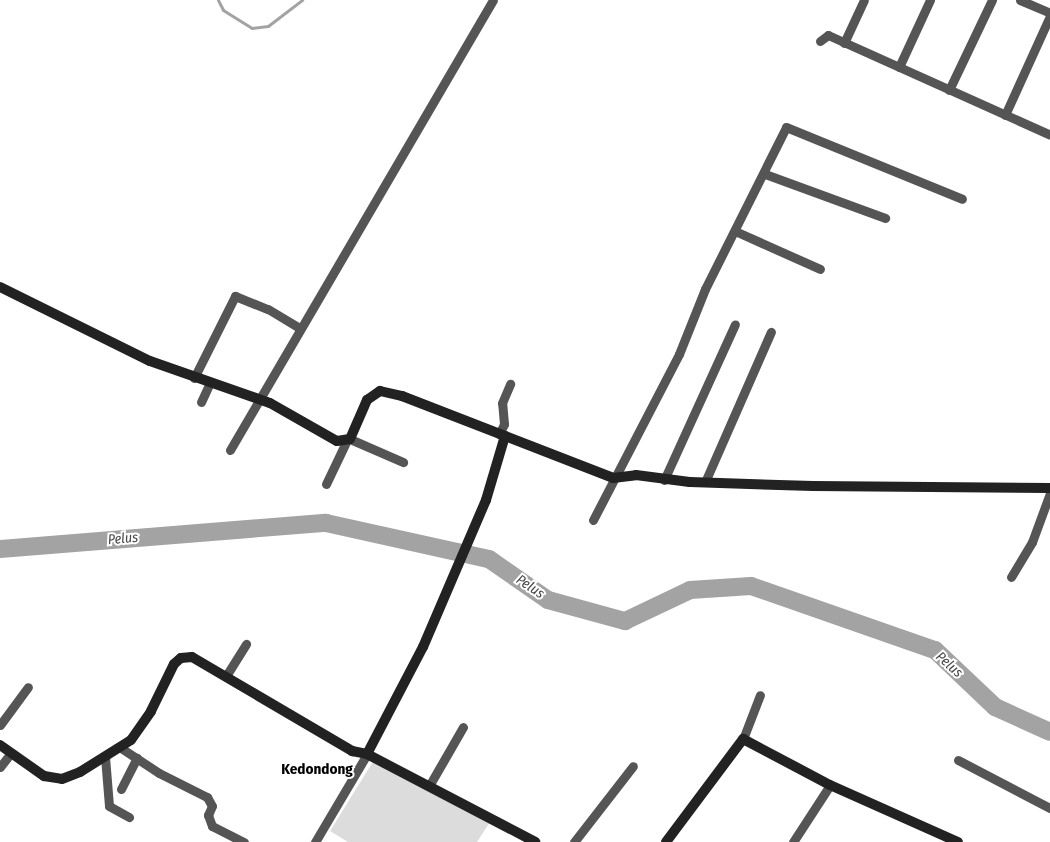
<!DOCTYPE html>
<html>
<head>
<meta charset="utf-8">
<style>
	body { margin:0 }
	#map { position:relative; width:1050px; height:842px; overflow:hidden; background:#fff; font-family:"Fira Sans Condensed",sans-serif }
	div>[style] { position:absolute }
	.green>* { inset:0; background:#dcdcdc }
	.stream>* { height:3px; margin:-1.5px; padding:0 1.5px; transform-origin:1.5px; border-radius:1.5px; background:#a3a3a3 }
	.river>* { height:18px; margin:-9px; padding:0 9px; transform-origin:9px; border-radius:9px; background:#a3a3a3 }
	.street>* { height:9px; margin:-4.5px; padding:0 4.5px; transform-origin:4.5px; border-radius:4.5px; background:#555 }
	.secondary>* { height:10px; margin:-5px; padding:0 5px; transform-origin:5px; border-radius:5px; background:#222 }
	span { translate:-50% -50%; white-space:nowrap; text-align:center; line-height:1.15; -webkit-text-stroke:4px #fff; paint-order:stroke }
	.water-label { font-size:14px; color:#444; font-style:italic }
	.quarter-label { font-size:15px; color:#000; font-weight:700 }
</style>
</head>
<body>
<div id="map">
	<div class="green">
		<div style="clip-path:polygon(374px 760px,490px 822px,477px 842px,348px 842px,330px 831px)"></div>
	</div>
	<div class="stream">
		<div style="left:218px;top:0;width:11px;rotate:63deg"></div>
		<div style="left:223px;top:10px;width:34px;rotate:32deg"></div>
		<div style="left:252px;top:28px;width:16px;rotate:-7deg"></div>
		<div style="left:268px;top:26px;width:43px;rotate:-37.4deg"></div>
	</div>
	<div class="river">
		<div style="left:0;top:549px;width:327px;rotate:-4.6deg"></div>
		<div style="left:326px;top:523px;width:167px;rotate:12.5deg"></div>
		<div style="left:489px;top:559px;width:72px;rotate:34.8deg"></div>
		<div style="left:548px;top:600px;width:80px;rotate:15.3deg"></div>
		<div style="left:625px;top:621px;width:72px;rotate:-25.5deg"></div>
		<div style="left:690px;top:590px;width:61px;rotate:-3.8deg"></div>
		<div style="left:751px;top:586px;width:195px;rotate:19.2deg"></div>
		<div style="left:935px;top:650px;width:83px;rotate:43.5deg"></div>
		<div style="left:995px;top:707px;width:60px;rotate:24.4deg"></div>
	</div>
	<div class="street">
		<div style="left:1020px;top:0;width:33px;rotate:23deg"></div>
		<div style="left:820px;top:41px;width:10px;rotate:-37deg"></div>
		<div style="left:828px;top:35px;width:243px;rotate:24.2deg"></div>
		<div style="left:844px;top:43px;width:47px;rotate:-65.1deg"></div>
		<div style="left:899px;top:67px;width:74px;rotate:-65.2deg"></div>
		<div style="left:949px;top:90px;width:100px;rotate:-64.5deg"></div>
		<div style="left:1005px;top:115px;width:109px;rotate:-65.6deg"></div>
		<div style="left:765px;top:174px;width:128px;rotate:20.1deg"></div>
		<div style="left:735px;top:231px;width:93px;rotate:24.1deg"></div>
		<div style="left:194px;top:378px;width:92px;rotate:-63.4deg"></div>
		<div style="left:235px;top:296px;width:35px;rotate:22deg"></div>
		<div style="left:268px;top:309px;width:37px;rotate:31deg"></div>
		<div style="left:201px;top:402px;width:21px;rotate:-65deg"></div>
		<div style="left:499px;top:434px;width:11px;rotate:-63deg"></div>
		<div style="left:504px;top:424px;width:21px;rotate:-95deg"></div>
		<div style="left:502px;top:403px;width:21px;rotate:-67deg"></div>
		<div style="left:350px;top:439px;width:58px;rotate:23.5deg"></div>
		<div style="left:230px;top:450px;width:521px;rotate:-59.7deg"></div>
		<div style="left:664px;top:480px;width:171px;rotate:-65.5deg"></div>
		<div style="left:705px;top:482px;width:164px;rotate:-66.3deg"></div>
		<div style="left:326px;top:484px;width:49px;rotate:-64.5deg"></div>
		<div style="left:593px;top:520px;width:187px;rotate:-62.6deg"></div>
		<div style="left:679px;top:354px;width:70px;rotate:-68.2deg"></div>
		<div style="left:705px;top:289px;width:181px;rotate:-63.4deg"></div>
		<div style="left:786px;top:127px;width:190px;rotate:22.2deg"></div>
		<div style="left:1011px;top:577px;width:41px;rotate:-59deg"></div>
		<div style="left:1032px;top:542px;width:52px;rotate:-69.8deg"></div>
		<div style="left:226px;top:676px;width:38px;rotate:-58deg"></div>
		<div style="left:0;top:725px;width:47px;rotate:-53.6deg"></div>
		<div style="left:743px;top:739px;width:47px;rotate:-68.9deg"></div>
		<div style="left:121px;top:748px;width:45px;rotate:33.3deg"></div>
		<div style="left:159px;top:773px;width:54px;rotate:26.6deg"></div>
		<div style="left:207px;top:797px;width:10px;rotate:61deg"></div>
		<div style="left:212px;top:806px;width:10px;rotate:114deg"></div>
		<div style="left:208px;top:815px;width:12px;rotate:70deg"></div>
		<div style="left:212px;top:826px;width:36px;rotate:27deg"></div>
		<div style="left:105px;top:757px;width:49px;rotate:85.3deg"></div>
		<div style="left:109px;top:806px;width:23px;rotate:29deg"></div>
		<div style="left:958px;top:760px;width:104px;rotate:27.6deg"></div>
		<div style="left:0;top:767px;width:18px;rotate:-52deg"></div>
		<div style="left:429px;top:786px;width:68px;rotate:-60deg"></div>
		<div style="left:121px;top:789px;width:35px;rotate:-63deg"></div>
		<div style="left:315px;top:842px;width:102px;rotate:-59.4deg"></div>
		<div style="left:574px;top:842px;width:96px;rotate:-52.2deg"></div>
		<div style="left:793px;top:842px;width:68px;rotate:-57deg"></div>
	</div>
	<div class="secondary">
		<div style="left:0;top:287px;width:167px;rotate:26.3deg"></div>
		<div style="left:150px;top:361px;width:127px;rotate:19.3deg"></div>
		<div style="left:270px;top:403px;width:77px;rotate:29.6deg"></div>
		<div style="left:337px;top:441px;width:13px;rotate:-9deg"></div>
		<div style="left:350px;top:439px;width:43px;rotate:-66.4deg"></div>
		<div style="left:367px;top:400px;width:16px;rotate:-35deg"></div>
		<div style="left:380px;top:391px;width:23px;rotate:13deg"></div>
		<div style="left:402px;top:396px;width:226px;rotate:21.2deg"></div>
		<div style="left:613px;top:478px;width:23px;rotate:-7deg"></div>
		<div style="left:636px;top:475px;width:54px;rotate:7.4deg"></div>
		<div style="left:690px;top:482px;width:123px;rotate:1.9deg"></div>
		<div style="left:813px;top:486px;width:237px;rotate:0.5deg"></div>
		<div style="left:0;top:745px;width:54px;rotate:35.2deg"></div>
		<div style="left:44px;top:776px;width:18px;rotate:9deg"></div>
		<div style="left:62px;top:779px;width:19px;rotate:-21deg"></div>
		<div style="left:80px;top:772px;width:60px;rotate:-32.1deg"></div>
		<div style="left:131px;top:740px;width:35px;rotate:-55deg"></div>
		<div style="left:151px;top:711px;width:52px;rotate:-63.9deg"></div>
		<div style="left:174px;top:664px;width:9px;rotate:-41deg"></div>
		<div style="left:181px;top:658px;width:11px;rotate:-5deg"></div>
		<div style="left:192px;top:657px;width:186px;rotate:30.4deg"></div>
		<div style="left:352px;top:751px;width:15px;rotate:11deg"></div>
		<div style="left:367px;top:754px;width:121px;rotate:-62.4deg"></div>
		<div style="left:423px;top:647px;width:160px;rotate:-66.8deg"></div>
		<div style="left:486px;top:500px;width:67px;rotate:-73.5deg"></div>
		<div style="left:367px;top:754px;width:190px;rotate:27.6deg"></div>
		<div style="left:666px;top:842px;width:129px;rotate:-53.2deg"></div>
		<div style="left:743px;top:739px;width:98px;rotate:27.9deg"></div>
		<div style="left:830px;top:785px;width:140px;rotate:24deg"></div>
	</div>
	<div class="water-label">
		<span style="left:123px;top:539px;rotate:-5deg">Pelus</span>
		<span style="left:530px;top:587px;rotate:34deg">Pelus</span>
		<span style="left:949px;top:665px;rotate:42deg">Pelus</span>
	</div>
	<div class="quarter-label">
		<span style="left:317px;top:770px">Kedondong</span>
	</div>
</div>
</body>
</html>
